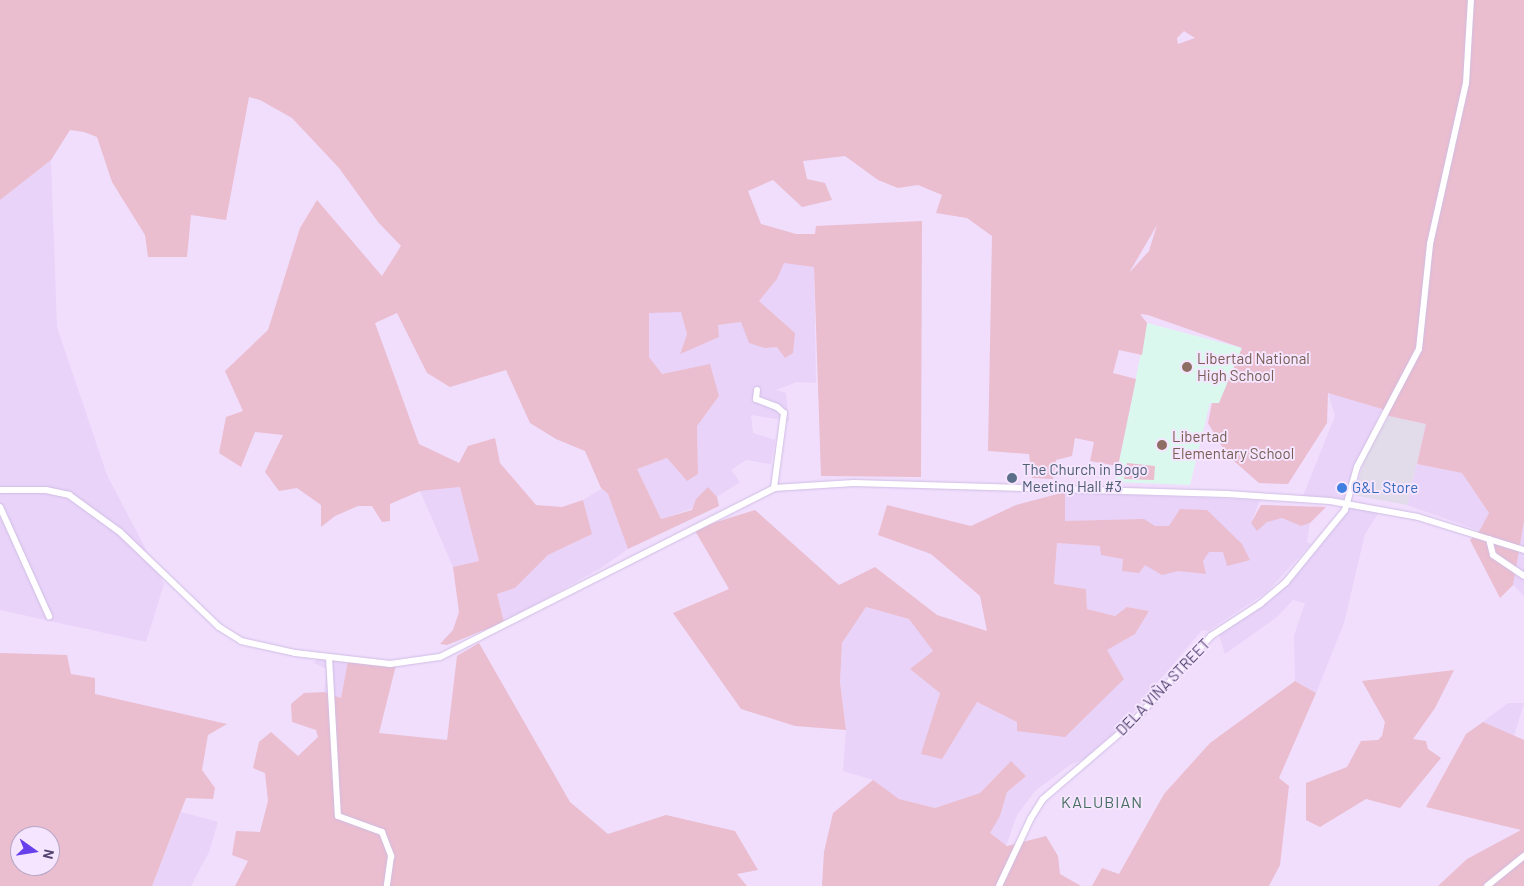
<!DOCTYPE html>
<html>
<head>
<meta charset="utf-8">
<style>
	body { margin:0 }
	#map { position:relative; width:1524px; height:886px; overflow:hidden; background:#f1defd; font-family:Barlow,sans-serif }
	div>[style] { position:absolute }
	.residential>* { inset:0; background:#e9d3f9 }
	.industrial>* { inset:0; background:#e2dbea }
	.education>* { inset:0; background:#dbf8ee }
	.green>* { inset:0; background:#eabdcf }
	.roads { filter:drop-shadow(0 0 1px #cfbde3) drop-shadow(0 0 1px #cfbde3) }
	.minor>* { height:6px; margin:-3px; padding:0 3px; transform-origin:3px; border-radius:3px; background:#fff }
	.dots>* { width:14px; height:14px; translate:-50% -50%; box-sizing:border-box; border:2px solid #f5e5ff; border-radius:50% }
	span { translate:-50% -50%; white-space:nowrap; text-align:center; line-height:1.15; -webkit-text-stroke:4px #f5e5ff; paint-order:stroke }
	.education-label { font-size:15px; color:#785e54 }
	.left { translate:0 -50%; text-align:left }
	.service-label { font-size:15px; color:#4e5e75 }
	.shop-label { font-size:15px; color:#366cbe }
	.street-label { font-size:15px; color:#564673 }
	.neighbourhood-label { font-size:16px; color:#496f62; letter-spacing:1px }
	.north { position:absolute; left:10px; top:826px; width:50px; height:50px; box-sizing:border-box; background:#f5e5ff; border:1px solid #b5a5c7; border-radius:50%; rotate:103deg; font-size:14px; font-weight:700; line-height:20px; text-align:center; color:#564673 }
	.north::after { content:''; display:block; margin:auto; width:18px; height:22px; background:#673feb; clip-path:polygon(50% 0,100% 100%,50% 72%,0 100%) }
</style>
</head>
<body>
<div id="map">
	<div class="residential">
		<div style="clip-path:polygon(51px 160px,57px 327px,107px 475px,164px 584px,146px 642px,0 610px,0 200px)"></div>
		<div style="clip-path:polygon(784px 262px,814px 267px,816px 383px,797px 382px,776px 390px,786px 393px,789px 421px,751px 415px,753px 433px,775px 440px,771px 464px,746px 460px,731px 470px,740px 482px,717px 497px,708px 487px,691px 509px,661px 519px,637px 469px,667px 458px,687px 481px,698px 474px,697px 426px,719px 396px,710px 365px,662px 374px,649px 357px,649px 312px,681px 312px,687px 334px,680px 353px,717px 325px,742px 322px,765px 348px,778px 347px,785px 358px,795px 333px,759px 301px,777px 279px)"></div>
		<div style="clip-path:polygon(1328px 393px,1382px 409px,1356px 467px,1347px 499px,1303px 496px,1335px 416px)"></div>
		<div style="clip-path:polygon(1417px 464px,1462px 473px,1489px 513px,1480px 531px,1407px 505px)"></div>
		<div style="clip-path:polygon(460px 487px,479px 561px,453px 567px,420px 491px)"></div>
		<div style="clip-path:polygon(601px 489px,608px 494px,628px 549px,601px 568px,504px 622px,497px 594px,515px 588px,548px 555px,592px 534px,583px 500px)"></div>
		<div style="clip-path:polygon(1065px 492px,1260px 500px,1251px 523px,1282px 518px,1301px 526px,1310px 523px,1307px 542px,1311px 544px,1267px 592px,1208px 631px,1202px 630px,1119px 729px,1084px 759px,1070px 765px,1035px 791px,1017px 815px,1006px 846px,990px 833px,1000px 816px,1007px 792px,1026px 776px,1010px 762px,980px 793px,935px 808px,899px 799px,873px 780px,843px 771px,846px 730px,840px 682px,842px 643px,866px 607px,909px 619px,933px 651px,910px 669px,940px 692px,922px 754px,942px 758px,977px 702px,1017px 722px,1124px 679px,1106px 650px,1135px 634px,1149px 611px,1128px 607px,1115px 616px,1087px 609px,1086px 589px,1054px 584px,1057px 543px,1100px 546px,1144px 520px,1065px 521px)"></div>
		<div style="clip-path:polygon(1352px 506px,1379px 512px,1365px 534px,1344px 623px,1316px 693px,1295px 681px,1294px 636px,1305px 603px,1293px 600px,1277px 617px,1225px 654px,1218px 632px,1278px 589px,1301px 568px)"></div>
		<div style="clip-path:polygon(1522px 521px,1524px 521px,1524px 596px,1513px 585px)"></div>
		<div style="clip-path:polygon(322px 654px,348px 661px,341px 698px,324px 692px,327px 669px,314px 663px)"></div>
		<div style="clip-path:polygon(1508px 703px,1524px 703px,1514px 736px,1483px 722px)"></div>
		<div style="clip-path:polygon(181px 812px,218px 822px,209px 852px,191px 886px,152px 886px)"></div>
	</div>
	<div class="industrial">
		<div style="clip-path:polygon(1389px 416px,1426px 424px,1407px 505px,1354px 495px,1366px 455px)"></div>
	</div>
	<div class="education">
		<div style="clip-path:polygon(1147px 323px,1242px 348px,1219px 404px,1210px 403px,1190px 485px,1115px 482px)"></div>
	</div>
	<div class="green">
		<div style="clip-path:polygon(evenodd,0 0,1524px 0,1524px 521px,1513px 585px,1500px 598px,1470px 540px,1480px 530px,1489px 513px,1462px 473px,1417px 464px,1426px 424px,1389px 416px,1382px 409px,1328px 393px,1327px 423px,1288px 484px,1259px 483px,1227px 455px,1208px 423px,1212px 403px,1219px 403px,1242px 348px,1148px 315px,1140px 314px,1147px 323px,1142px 355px,1119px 350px,1113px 373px,1136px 379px,1118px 466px,1090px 461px,1094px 442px,1075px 438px,1072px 456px,1056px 460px,1053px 479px,1032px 478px,1029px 454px,988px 451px,992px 236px,967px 218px,936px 213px,942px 195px,918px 185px,898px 188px,878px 180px,845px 156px,803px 161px,807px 179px,825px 183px,832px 200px,802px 207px,773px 180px,748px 191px,761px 224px,796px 234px,815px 234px,816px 226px,922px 221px,921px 477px,821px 476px,814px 267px,784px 263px,777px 279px,759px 301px,795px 333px,793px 353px,785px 358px,777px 347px,765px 348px,749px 343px,741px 322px,718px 325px,719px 337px,680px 354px,687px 334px,681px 312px,649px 313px,649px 357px,662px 374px,710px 364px,719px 396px,697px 426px,698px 474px,687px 481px,667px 458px,637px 469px,661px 519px,692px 510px,696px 499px,708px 487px,717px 497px,719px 506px,628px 549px,608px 494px,601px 488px,585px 451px,556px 439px,530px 423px,506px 370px,450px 387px,427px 373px,397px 313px,375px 323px,419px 444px,459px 463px,468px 446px,495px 438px,500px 463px,536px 505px,562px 507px,583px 500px,592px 534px,548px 555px,515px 588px,497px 594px,504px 622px,447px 645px,440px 644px,453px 630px,459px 612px,453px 567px,479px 561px,460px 487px,420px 491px,390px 504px,390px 521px,382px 522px,372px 506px,358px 506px,335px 516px,321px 527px,321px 505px,297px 488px,279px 491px,265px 472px,283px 435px,255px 432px,241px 467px,219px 453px,226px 417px,243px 411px,225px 371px,268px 330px,300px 228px,317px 200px,382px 276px,401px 246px,378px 222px,339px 168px,292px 118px,260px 100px,249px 97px,226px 220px,191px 215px,187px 257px,148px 257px,145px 235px,112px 182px,97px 137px,84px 132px,70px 130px,51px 160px,0 200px,0 0,1184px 31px,1195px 38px,1178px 44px,1177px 38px,1184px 31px,0 0,1157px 225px,1149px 251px,1129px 273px,1157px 225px)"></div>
		<div style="clip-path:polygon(1127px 463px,1155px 466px,1154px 480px,1124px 479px)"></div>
		<div style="clip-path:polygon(1065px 492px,1065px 521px,1144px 519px,1155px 526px,1169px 526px,1180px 509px,1207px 510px,1242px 544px,1250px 560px,1227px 566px,1223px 552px,1209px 552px,1203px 561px,1206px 574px,1178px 571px,1162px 575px,1145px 565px,1139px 573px,1122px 571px,1123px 559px,1101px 555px,1100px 546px,1057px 543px,1054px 584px,1086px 589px,1087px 609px,1115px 616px,1127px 607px,1149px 611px,1135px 634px,1107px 650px,1124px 679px,1065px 737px,1017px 731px,1017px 722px,977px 702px,942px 759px,921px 754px,940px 693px,910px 669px,933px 651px,909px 619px,866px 607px,842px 643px,840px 682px,846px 730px,795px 726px,741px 709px,673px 613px,729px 589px,694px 529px,755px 510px,839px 585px,875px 567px,937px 615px,987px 631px,980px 596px,931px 554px,878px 535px,887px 505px,971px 526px,1016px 505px)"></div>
		<div style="clip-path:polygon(1261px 505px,1326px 507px,1310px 523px,1301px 526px,1282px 518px,1267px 522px,1257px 531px,1251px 523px)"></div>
		<div style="clip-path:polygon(479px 643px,570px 802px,608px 834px,666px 815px,735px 831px,758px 870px,737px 874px,747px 886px,235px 886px,248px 861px,232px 855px,236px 831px,260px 832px,268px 801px,265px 773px,253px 768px,259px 742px,271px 732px,298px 756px,318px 737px,316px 730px,292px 722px,291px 704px,304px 693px,324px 692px,341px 698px,348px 661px,396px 665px,379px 733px,447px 740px,457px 656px)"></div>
		<div style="clip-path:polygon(evenodd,0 653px,67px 655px,71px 674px,95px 678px,95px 694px,227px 724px,208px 735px,202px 770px,215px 788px,213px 799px,186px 798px,152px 886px,0 886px,0 653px,20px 836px,50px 836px,50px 866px,20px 866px,20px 836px)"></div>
		<div style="clip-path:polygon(1454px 670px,1435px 708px,1413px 739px,1426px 741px,1428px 749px,1441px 758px,1400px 808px,1366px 799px,1320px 827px,1306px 820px,1306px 783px,1347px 767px,1361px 741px,1378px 740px,1382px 736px,1385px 722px,1362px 681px)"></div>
		<div style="clip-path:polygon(1295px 681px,1316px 693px,1279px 778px,1289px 786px,1280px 865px,1269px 886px,1092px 886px,1102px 868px,1119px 874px,1164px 794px,1210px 743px)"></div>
		<div style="clip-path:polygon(1483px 722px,1524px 740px,1524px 886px,1438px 886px,1467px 859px,1521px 830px,1426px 807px,1466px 734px)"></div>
		<div style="clip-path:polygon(1011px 761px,1026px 776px,1007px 792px,1000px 816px,990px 833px,1007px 846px,1046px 836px,1058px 856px,1060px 874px,1081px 886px,822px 886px,824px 852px,833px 813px,873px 780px,899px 799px,935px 808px,980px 793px)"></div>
	</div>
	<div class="roads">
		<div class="minor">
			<div style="left:757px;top:390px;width:9px;rotate:96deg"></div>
			<div style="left:756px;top:399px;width:22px;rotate:21deg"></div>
			<div style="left:777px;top:407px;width:9px;rotate:41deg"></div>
			<div style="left:784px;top:413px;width:76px;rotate:97.6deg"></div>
			<div style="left:0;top:490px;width:46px"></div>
			<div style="left:46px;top:490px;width:24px;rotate:12deg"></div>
			<div style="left:69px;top:495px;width:63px;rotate:36deg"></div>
			<div style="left:120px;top:532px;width:137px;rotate:43.8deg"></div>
			<div style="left:219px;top:627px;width:26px;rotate:32deg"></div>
			<div style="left:241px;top:641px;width:55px;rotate:12.5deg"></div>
			<div style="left:295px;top:653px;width:96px;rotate:6.6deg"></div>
			<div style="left:390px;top:664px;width:50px;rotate:-8deg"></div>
			<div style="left:440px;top:657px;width:374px;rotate:-26.8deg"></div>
			<div style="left:774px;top:488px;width:80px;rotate:-3.6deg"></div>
			<div style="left:854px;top:483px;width:373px;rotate:1.7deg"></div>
			<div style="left:1227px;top:494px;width:103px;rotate:3.9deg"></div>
			<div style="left:1330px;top:501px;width:89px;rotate:10.3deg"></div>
			<div style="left:1418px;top:517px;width:111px;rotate:17.3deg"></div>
			<div style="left:0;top:507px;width:120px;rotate:65.8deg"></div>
			<div style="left:1489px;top:539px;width:16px;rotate:76deg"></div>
			<div style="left:1493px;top:555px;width:37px;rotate:34deg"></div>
			<div style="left:329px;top:657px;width:159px;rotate:86.8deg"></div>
			<div style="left:338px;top:816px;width:47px;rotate:20deg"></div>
			<div style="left:382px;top:832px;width:26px;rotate:69deg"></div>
			<div style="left:391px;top:856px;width:30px;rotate:98deg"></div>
			<div style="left:999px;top:886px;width:75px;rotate:-64.8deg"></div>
			<div style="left:1031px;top:818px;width:22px;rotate:-58deg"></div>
			<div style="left:1043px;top:799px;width:120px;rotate:-40.6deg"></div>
			<div style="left:1134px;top:721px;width:115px;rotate:-47.8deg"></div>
			<div style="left:1211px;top:636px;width:59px;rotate:-33.1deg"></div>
			<div style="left:1260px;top:604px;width:34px;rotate:-40deg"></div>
			<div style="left:1286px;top:582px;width:93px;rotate:-50.7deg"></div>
			<div style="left:1345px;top:510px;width:45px;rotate:-74.4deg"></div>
			<div style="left:1357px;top:467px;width:133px;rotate:-62.3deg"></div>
			<div style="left:1419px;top:349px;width:106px;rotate:-84deg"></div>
			<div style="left:1430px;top:244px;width:165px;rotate:-77.4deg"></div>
			<div style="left:1466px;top:83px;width:83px;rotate:-86.6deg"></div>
			<div style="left:1487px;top:886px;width:48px;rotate:-39deg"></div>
		</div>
	</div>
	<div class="dots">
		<div style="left:1187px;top:367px;background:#8d6e63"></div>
		<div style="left:1162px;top:445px;background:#8d6e63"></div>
		<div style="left:1012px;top:478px;background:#5c6f8a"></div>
		<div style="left:1342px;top:488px;background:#3f7fe0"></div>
	</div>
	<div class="education-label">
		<span class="left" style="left:1197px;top:367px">Libertad National<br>High School</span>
		<span class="left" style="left:1172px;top:445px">Libertad<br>Elementary School</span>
	</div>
	<div class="service-label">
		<span class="left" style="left:1022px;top:478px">The Church in Bogo<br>Meeting Hall #3</span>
	</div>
	<div class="shop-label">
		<span class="left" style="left:1352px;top:488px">G&amp;L Store</span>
	</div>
	<div class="street-label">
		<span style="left:1163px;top:687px;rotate:-46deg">DELA VIÑA STREET</span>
	</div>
	<div class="neighbourhood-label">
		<span style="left:1102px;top:802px">KALUBIAN</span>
	</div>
	<div class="north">N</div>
</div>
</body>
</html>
